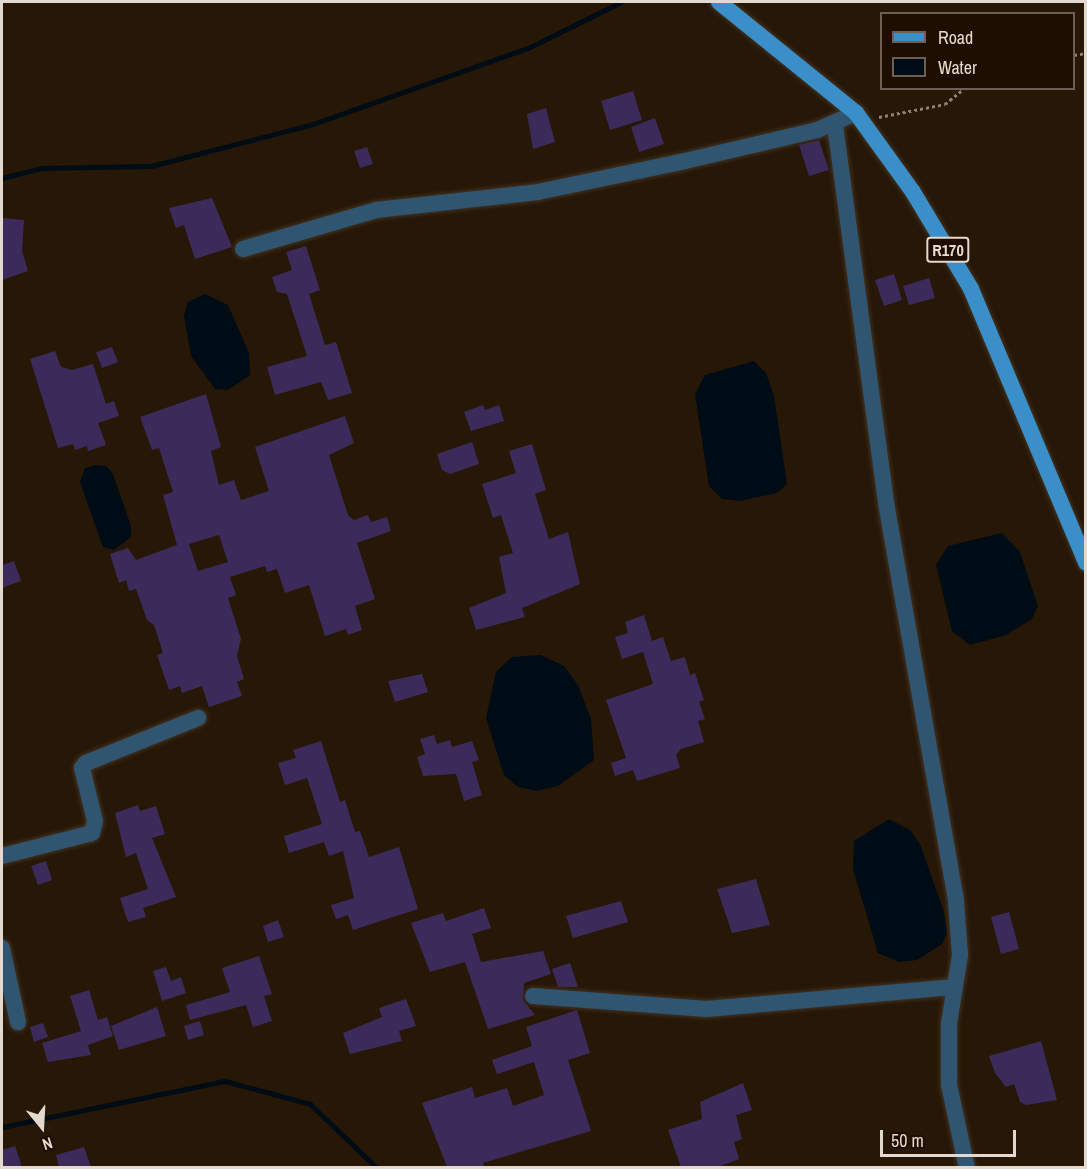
<!DOCTYPE html>
<html>
<head>
<meta charset="utf-8">
<style>
	body { margin:0 }
	#map { position:relative; width:1087px; height:1169px; overflow:hidden; background:#271706; font-family:"Archivo Narrow",sans-serif }
	div>[style] { position:absolute }
	.water>* { inset:0; background:#000c15 }
	.stream>* { height:5px; margin:-2.5px; padding:0 2.5px; transform-origin:2.5px; border-radius:2.5px; background:#000c15 }
	.building>* { inset:0; background:#3c2b5a }
	.path>* { height:3px; margin-top:-1.5px; transform-origin:0; background:repeating-linear-gradient(90deg,#8f8274 0 3px,transparent 0 6px) }
	.roads { filter:drop-shadow(0 0 2px #413222) drop-shadow(0 0 2px #413222) }
	.minor>* { height:16px; margin:-8px; padding:0 8px; transform-origin:8px; border-radius:8px; background:#305571 }
	.primary>* { height:16px; margin:-8px; padding:0 8px; transform-origin:8px; border-radius:8px; background:#3a8fc9 }
	span { translate:-50% -50%; white-space:nowrap; text-align:center; line-height:1.15; -webkit-text-stroke:5px #1d0e01; paint-order:stroke }
	.shield-label span { padding:2px 4px; background:#1d0e01; border:2px solid; border-radius:4px; -webkit-text-stroke-width:0 }
	.shield-label { font-size:16px; color:#e4d9ce; font-weight:700 }
	.frame { position:absolute; inset:0; border:3px solid #e4d9ce; pointer-events:none }
	.legend { position:absolute; left:880px; top:12px; width:195px; height:78px; box-sizing:border-box; background:#1d0e01; border:2px solid #6d5f53; margin:0; padding:8px 10px; list-style:none; font-size:18px; color:#e4d9ce }
	.legend li { display:flex; align-items:center; gap:12px; height:30px }
	.legend b { width:30px; border:2px solid #6d5f53 }
	.north { position:absolute; left:12px; top:1097px; width:60px; height:60px; -webkit-text-stroke:4px #1d0e01; paint-order:stroke; rotate:162deg; font-size:16px; font-weight:700; line-height:24px; text-align:center; color:#e4d9ce }
	.north::after { content:''; display:block; margin:auto; width:21px; height:27px; background:#e4d9ce; clip-path:polygon(50% 0,100% 100%,50% 72%,0 100%) }
	.scale { position:absolute; left:880px; top:1130px; width:136px; height:27px; box-sizing:border-box; border:3px solid #e4d9ce; border-top:0; padding-left:8px; font-size:18px; line-height:21px; white-space:nowrap; color:#e4d9ce; -webkit-text-stroke:4px #1d0e01; paint-order:stroke }
</style>
</head>
<body>
<div id="map">
	<div class="water">
		<div style="clip-path:polygon(205px 294px,228px 305px,249px 353px,250px 375px,228px 390px,215px 389px,191px 356px,184px 316px,188px 302px)"></div>
		<div style="clip-path:polygon(754px 361px,766px 373px,774px 396px,787px 484px,777px 493px,740px 501px,722px 499px,709px 486px,695px 394px,705px 375px)"></div>
		<div style="clip-path:polygon(96px 465px,106px 466px,113px 474px,131px 526px,131px 537px,114px 550px,103px 547px,80px 482px,85px 468px)"></div>
		<div style="clip-path:polygon(1002px 533px,1020px 552px,1038px 606px,1032px 619px,1006px 635px,970px 645px,952px 631px,936px 565px,948px 546px)"></div>
		<div style="clip-path:polygon(541px 655px,564px 666px,578px 685px,591px 719px,594px 760px,558px 786px,537px 791px,518px 787px,504px 775px,486px 718px,496px 672px,512px 657px)"></div>
		<div style="clip-path:polygon(889px 819px,910px 830px,920px 844px,944px 912px,947px 933px,942px 944px,917px 960px,899px 962px,878px 953px,853px 869px,854px 841px)"></div>
	</div>
	<div class="stream">
		<div style="left:2px;top:178px;width:40px;rotate:-14.4deg"></div>
		<div style="left:41px;top:168px;width:110px;rotate:-1deg"></div>
		<div style="left:151px;top:166px;width:167px;rotate:-14.5deg"></div>
		<div style="left:313px;top:124px;width:228px;rotate:-19.5deg"></div>
		<div style="left:528px;top:48px;width:104px;rotate:-26.3deg"></div>
		<div style="left:2px;top:1127px;width:228px;rotate:-11.7deg"></div>
		<div style="left:225px;top:1081px;width:88px;rotate:15.1deg"></div>
		<div style="left:310px;top:1104px;width:93px;rotate:43.7deg"></div>
	</div>
	<div class="building">
		<div style="clip-path:polygon(633px 91px,642px 120px,610px 130px,601px 101px)"></div>
		<div style="clip-path:polygon(546px 108px,555px 142px,533px 149px,527px 114px)"></div>
		<div style="clip-path:polygon(655px 118px,664px 144px,639px 152px,631px 127px)"></div>
		<div style="clip-path:polygon(819px 140px,829px 170px,809px 176px,799px 145px)"></div>
		<div style="clip-path:polygon(367px 147px,373px 164px,360px 168px,354px 151px)"></div>
		<div style="clip-path:polygon(212px 198px,232px 247px,195px 259px,184px 225px,176px 228px,169px 208px)"></div>
		<div style="clip-path:polygon(2px 218px,24px 220px,22px 251px,28px 271px,2px 280px)"></div>
		<div style="clip-path:polygon(306px 246px,320px 290px,309px 294px,325px 345px,336px 342px,352px 393px,328px 400px,321px 382px,275px 395px,267px 367px,307px 356px,287px 294px,277px 292px,272px 277px,292px 270px,286px 252px)"></div>
		<div style="clip-path:polygon(894px 274px,902px 300px,884px 306px,875px 280px)"></div>
		<div style="clip-path:polygon(929px 278px,935px 298px,909px 305px,903px 286px)"></div>
		<div style="clip-path:polygon(112px 347px,118px 362px,102px 368px,96px 352px)"></div>
		<div style="clip-path:polygon(55px 351px,61px 367px,72px 370px,93px 364px,106px 404px,114px 401px,119px 416px,98px 423px,106px 445px,88px 451px,87px 446px,75px 450px,73px 444px,58px 448px,30px 359px)"></div>
		<div style="clip-path:polygon(evenodd,206px 394px,221px 447px,211px 451px,219px 485px,234px 480px,241px 500px,269px 491px,255px 447px,345px 416px,354px 443px,329px 455px,348px 515px,354px 520px,368px 515px,371px 522px,387px 517px,391px 531px,357px 543px,375px 599px,355px 606px,362px 630px,348px 635px,346px 629px,325px 636px,309px 585px,285px 593px,277px 569px,267px 572px,265px 566px,230px 577px,236px 595px,228px 598px,241px 639px,237px 656px,244px 679px,237px 682px,242px 696px,209px 707px,202px 686px,182px 693px,180px 686px,169px 690px,157px 655px,163px 653px,154px 625px,147px 620px,136px 589px,129px 591px,126px 580px,119px 583px,110px 554px,128px 548px,136px 560px,177px 545px,163px 495px,173px 492px,159px 448px,152px 450px,140px 417px,206px 394px,219px 535px,228px 562px,198px 571px,189px 544px,219px 535px)"></div>
		<div style="clip-path:polygon(483px 405px,485px 410px,499px 405px,504px 421px,471px 431px,464px 412px)"></div>
		<div style="clip-path:polygon(472px 442px,479px 464px,450px 474px,442px 470px,437px 454px)"></div>
		<div style="clip-path:polygon(532px 444px,546px 490px,535px 494px,549px 539px,568px 532px,580px 584px,522px 608px,525px 617px,476px 630px,469px 608px,506px 593px,499px 557px,513px 553px,501px 515px,493px 518px,482px 484px,516px 473px,509px 451px)"></div>
		<div style="clip-path:polygon(14px 561px,21px 581px,2px 588px,2px 565px)"></div>
		<div style="clip-path:polygon(644px 615px,652px 641px,663px 637px,671px 661px,685px 657px,690px 675px,695px 673px,704px 700px,699px 702px,705px 719px,698px 721px,704px 742px,681px 749px,676px 755px,680px 768px,637px 781px,633px 770px,615px 776px,611px 763px,626px 758px,606px 700px,653px 684px,643px 652px,622px 659px,615px 637px,628px 633px,625px 622px)"></div>
		<div style="clip-path:polygon(422px 674px,428px 692px,395px 702px,388px 681px)"></div>
		<div style="clip-path:polygon(434px 735px,437px 744px,450px 740px,452px 747px,472px 741px,479px 760px,472px 762px,482px 795px,464px 801px,456px 774px,423px 776px,417px 757px,425px 754px,420px 739px)"></div>
		<div style="clip-path:polygon(321px 741px,340px 802px,345px 800px,355px 832px,360px 831px,369px 857px,399px 847px,418px 909px,353px 930px,348px 915px,336px 919px,331px 905px,354px 898px,343px 851px,329px 856px,324px 842px,289px 853px,284px 836px,322px 824px,307px 778px,285px 785px,278px 763px,296px 758px,293px 750px)"></div>
		<div style="clip-path:polygon(138px 805px,140px 811px,156px 806px,165px 834px,152px 838px,176px 897px,143px 908px,146px 917px,128px 922px,120px 898px,148px 889px,136px 853px,126px 857px,115px 813px)"></div>
		<div style="clip-path:polygon(46px 861px,52px 880px,38px 885px,31px 866px)"></div>
		<div style="clip-path:polygon(756px 879px,770px 925px,732px 933px,717px 889px)"></div>
		<div style="clip-path:polygon(621px 901px,628px 922px,573px 938px,566px 916px)"></div>
		<div style="clip-path:polygon(484px 908px,491px 928px,472px 934px,481px 962px,543px 951px,551px 974px,524px 983px,523px 1000px,535px 1015px,488px 1029px,465px 962px,430px 972px,411px 923px,443px 913px,446px 921px)"></div>
		<div style="clip-path:polygon(1009px 912px,1019px 949px,1001px 954px,991px 917px)"></div>
		<div style="clip-path:polygon(278px 920px,284px 937px,268px 942px,263px 926px)"></div>
		<div style="clip-path:polygon(259px 956px,272px 994px,264px 996px,272px 1021px,253px 1027px,246px 1005px,190px 1020px,186px 1005px,230px 992px,222px 968px)"></div>
		<div style="clip-path:polygon(570px 963px,578px 987px,558px 987px,552px 969px)"></div>
		<div style="clip-path:polygon(166px 967px,171px 981px,181px 977px,186px 993px,162px 1001px,153px 971px)"></div>
		<div style="clip-path:polygon(89px 990px,98px 1020px,107px 1017px,113px 1036px,88px 1045px,91px 1055px,48px 1062px,42px 1043px,81px 1031px,70px 996px)"></div>
		<div style="clip-path:polygon(406px 999px,416px 1026px,399px 1031px,402px 1041px,350px 1054px,343px 1033px,382px 1017px,379px 1008px)"></div>
		<div style="clip-path:polygon(157px 1007px,166px 1036px,119px 1050px,111px 1026px)"></div>
		<div style="clip-path:polygon(577px 1010px,590px 1053px,568px 1060px,591px 1131px,483px 1163px,484px 1167px,447px 1167px,422px 1103px,472px 1087px,475px 1098px,507px 1088px,513px 1106px,544px 1095px,534px 1062px,497px 1074px,492px 1060px,532px 1046px,526px 1027px)"></div>
		<div style="clip-path:polygon(200px 1021px,204px 1035px,188px 1040px,184px 1026px)"></div>
		<div style="clip-path:polygon(43px 1023px,48px 1037px,34px 1042px,30px 1027px)"></div>
		<div style="clip-path:polygon(1041px 1041px,1057px 1100px,1026px 1105px,1020px 1102px,1014px 1084px,1006px 1087px,995px 1073px,989px 1056px)"></div>
		<div style="clip-path:polygon(743px 1083px,752px 1110px,736px 1115px,742px 1139px,734px 1142px,739px 1159px,718px 1167px,681px 1167px,668px 1130px,702px 1119px,700px 1102px)"></div>
		<div style="clip-path:polygon(15px 1146px,22px 1167px,2px 1167px,2px 1150px)"></div>
		<div style="clip-path:polygon(84px 1147px,91px 1167px,59px 1167px,56px 1155px)"></div>
	</div>
	<div class="path">
		<div style="left:1074px;top:55px;width:12px;rotate:-9deg"></div>
		<div style="left:879px;top:117px;width:67px;rotate:-11.1deg"></div>
		<div style="left:945px;top:104px;width:26px;rotate:-39deg"></div>
	</div>
	<div class="roads">
		<div class="minor">
			<div style="left:835px;top:125px;width:381px;rotate:82.3deg"></div>
			<div style="left:886px;top:503px;width:405px;rotate:80deg"></div>
			<div style="left:956px;top:902px;width:53px;rotate:85.7deg"></div>
			<div style="left:960px;top:955px;width:70px;rotate:99.1deg"></div>
			<div style="left:949px;top:1024px;width:61px;rotate:90deg"></div>
			<div style="left:949px;top:1085px;width:85px;rotate:77.8deg"></div>
			<div style="left:243px;top:249px;width:139px;rotate:-16.3deg"></div>
			<div style="left:376px;top:210px;width:163px;rotate:-6.3deg"></div>
			<div style="left:538px;top:192px;width:150px;rotate:-11.9deg"></div>
			<div style="left:685px;top:161px;width:136px;rotate:-13.2deg"></div>
			<div style="left:817px;top:130px;width:43px;rotate:-23.6deg"></div>
			<div style="left:2px;top:856px;width:93px;rotate:-14.3deg"></div>
			<div style="left:92px;top:833px;width:12px;rotate:-76deg"></div>
			<div style="left:95px;top:821px;width:55px;rotate:-103.8deg"></div>
			<div style="left:82px;top:768px;width:6px;rotate:-51deg"></div>
			<div style="left:86px;top:763px;width:121px;rotate:-21.9deg"></div>
			<div style="left:2px;top:948px;width:76px;rotate:77.8deg"></div>
			<div style="left:533px;top:996px;width:174px;rotate:4.3deg"></div>
			<div style="left:707px;top:1009px;width:249px;rotate:-5.1deg"></div>
		</div>
		<div class="primary">
			<div style="left:719px;top:2px;width:176px;rotate:39deg"></div>
			<div style="left:856px;top:113px;width:97px;rotate:54.2deg"></div>
			<div style="left:913px;top:192px;width:113px;rotate:59.1deg"></div>
			<div style="left:971px;top:289px;width:297px;rotate:67.2deg"></div>
		</div>
	</div>
	<div class="shield-label">
		<span style="left:948px;top:250px">R170</span>
	</div>
	<div class="frame"></div>
	<ul class="legend">
	<li><b style="height:8px;background:#3a8fc9"></b>Road</li>
	<li><b style="height:16px;background:#000c15"></b>Water</li>
	</ul>
	<div class="north">N</div>
	<div class="scale">50 m</div>
</div>
</body>
</html>
